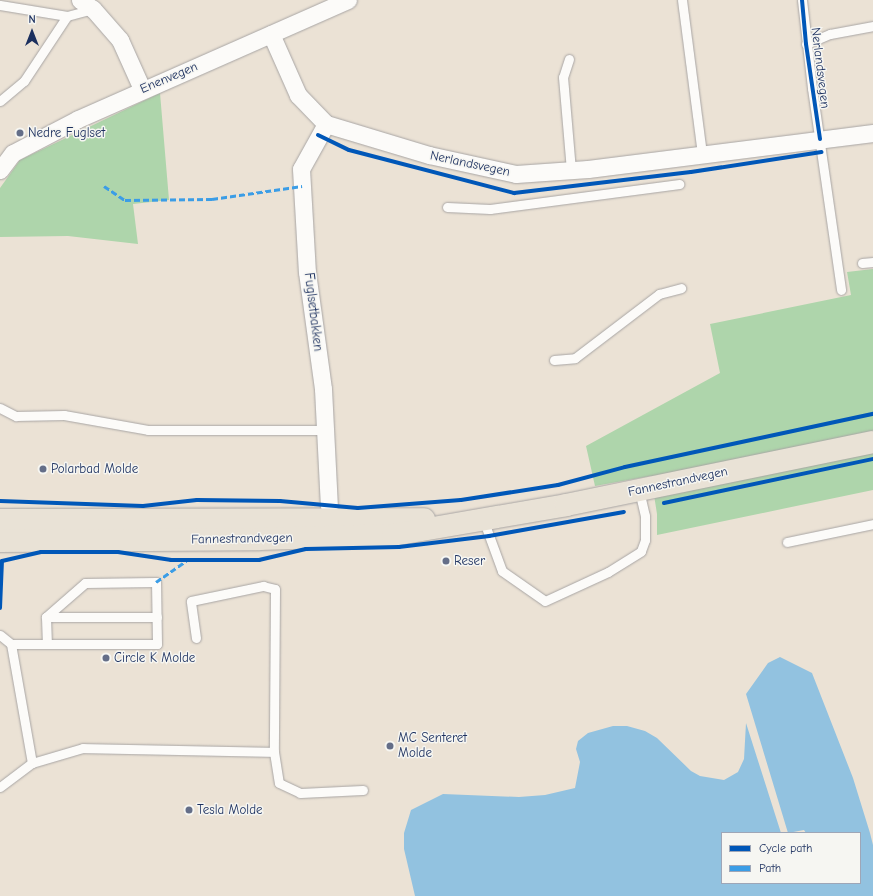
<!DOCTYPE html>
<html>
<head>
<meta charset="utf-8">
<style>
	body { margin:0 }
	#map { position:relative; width:873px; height:896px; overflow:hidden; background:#ebe2d5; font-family:"Comic Neue",sans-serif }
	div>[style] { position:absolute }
	.green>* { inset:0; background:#aed5ab }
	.water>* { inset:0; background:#92c2e0 }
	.roads { filter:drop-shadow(0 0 1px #a8a5a4) drop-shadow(0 0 1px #a8a5a4) }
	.service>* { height:9px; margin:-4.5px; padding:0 4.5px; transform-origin:4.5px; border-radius:4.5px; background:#fcfbf9 }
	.minor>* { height:17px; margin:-8.5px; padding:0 8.5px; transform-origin:8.5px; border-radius:8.5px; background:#fcfbf9 }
	.trunk>* { height:22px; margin:-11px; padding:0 11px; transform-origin:11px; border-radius:11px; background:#e9e2d6 }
	.quiet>* { height:3px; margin-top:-1.5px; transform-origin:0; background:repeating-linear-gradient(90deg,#3b9de6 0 6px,transparent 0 9px) }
	.cycleway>* { height:4px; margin:-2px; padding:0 2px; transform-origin:2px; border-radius:2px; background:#0057b8 }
	.dots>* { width:11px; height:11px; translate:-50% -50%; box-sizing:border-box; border:2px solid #f6f6f2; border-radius:50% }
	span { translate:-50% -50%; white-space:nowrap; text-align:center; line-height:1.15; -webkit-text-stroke:3px #f6f6f2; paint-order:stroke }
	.street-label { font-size:13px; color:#1b2f5e }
	.poi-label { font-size:13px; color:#1b2f5e }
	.left { translate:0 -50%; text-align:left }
	.legend { position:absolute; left:721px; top:832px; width:140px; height:52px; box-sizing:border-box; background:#f6f6f2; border:1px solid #9ea6b7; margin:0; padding:5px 7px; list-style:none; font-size:12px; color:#1b2f5e }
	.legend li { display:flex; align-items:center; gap:8px; height:20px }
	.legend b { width:20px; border:1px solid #9ea6b7 }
	.north { position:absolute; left:12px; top:12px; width:40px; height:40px; -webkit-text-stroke:3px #f6f6f2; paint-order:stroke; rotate:0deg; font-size:11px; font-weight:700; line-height:16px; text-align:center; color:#1b2f5e }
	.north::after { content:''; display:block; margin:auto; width:14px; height:18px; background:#1b2f5e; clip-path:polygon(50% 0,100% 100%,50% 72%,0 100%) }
</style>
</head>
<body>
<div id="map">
	<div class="green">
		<div style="clip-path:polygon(160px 93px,169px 200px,133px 204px,138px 244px,68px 236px,0 237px,0 188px,20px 160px)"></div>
		<div style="clip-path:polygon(873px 269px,873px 490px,657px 535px,657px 514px,651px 476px,595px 486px,586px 446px,720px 373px,710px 324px,851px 295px,847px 272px)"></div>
	</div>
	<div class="water">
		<div style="clip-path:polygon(780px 657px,812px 673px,853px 778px,870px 833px,873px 845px,873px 896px,415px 896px,404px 849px,404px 833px,411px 810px,443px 794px,519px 797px,545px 795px,575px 788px,580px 762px,576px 749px,578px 741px,588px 733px,613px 726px,627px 726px,645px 731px,657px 738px,691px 771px,700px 776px,724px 780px,738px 772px,744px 759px,746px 723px,781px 833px,722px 833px,722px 883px,860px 883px,860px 833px,806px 833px,804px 830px,788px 833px,746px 694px,768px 663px)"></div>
	</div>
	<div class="roads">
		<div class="service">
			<div style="left:682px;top:0;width:155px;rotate:82.6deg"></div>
			<div style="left:802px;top:0;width:89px;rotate:83.5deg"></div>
			<div style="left:812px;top:88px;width:204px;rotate:81.8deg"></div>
			<div style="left:0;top:5px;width:68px;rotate:9.3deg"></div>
			<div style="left:67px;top:16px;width:27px;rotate:-15deg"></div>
			<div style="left:806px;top:44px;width:26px;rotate:-23deg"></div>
			<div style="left:830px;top:34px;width:44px;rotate:-10.5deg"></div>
			<div style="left:569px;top:59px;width:19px;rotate:108deg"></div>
			<div style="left:563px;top:77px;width:93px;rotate:85.1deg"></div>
			<div style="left:0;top:101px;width:31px;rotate:-40deg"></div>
			<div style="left:24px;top:81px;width:78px;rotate:-56.5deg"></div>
			<div style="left:447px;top:207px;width:43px;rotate:2.7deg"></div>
			<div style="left:490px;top:209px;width:191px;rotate:-7.5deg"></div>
			<div style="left:862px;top:263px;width:11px;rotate:-5deg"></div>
			<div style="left:554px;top:360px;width:21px;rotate:-5deg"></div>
			<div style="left:575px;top:358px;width:106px;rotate:-37.3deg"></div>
			<div style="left:659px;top:294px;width:23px;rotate:-15deg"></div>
			<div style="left:0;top:408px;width:18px;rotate:27deg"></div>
			<div style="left:16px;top:416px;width:48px;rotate:-1.2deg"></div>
			<div style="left:64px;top:415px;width:85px;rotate:10.1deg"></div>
			<div style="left:148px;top:430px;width:177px"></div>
			<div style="left:483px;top:519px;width:55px;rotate:69.9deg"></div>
			<div style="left:502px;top:571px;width:52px;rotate:34.9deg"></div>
			<div style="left:545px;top:601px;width:69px;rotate:-24.7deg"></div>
			<div style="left:608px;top:572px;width:39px;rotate:-32deg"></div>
			<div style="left:641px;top:551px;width:12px;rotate:-70deg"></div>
			<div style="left:645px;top:540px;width:24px;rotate:-90deg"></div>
			<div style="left:645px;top:516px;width:27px;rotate:-103deg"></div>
			<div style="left:787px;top:542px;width:88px;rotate:-11.8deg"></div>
			<div style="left:46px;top:617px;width:111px"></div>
			<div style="left:0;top:635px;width:14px;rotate:39deg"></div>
			<div style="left:11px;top:644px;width:121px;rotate:80deg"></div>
			<div style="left:196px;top:638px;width:37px;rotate:-98deg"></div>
			<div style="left:191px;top:601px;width:74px;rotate:-11.8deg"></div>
			<div style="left:263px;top:586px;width:12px;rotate:14deg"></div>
			<div style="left:275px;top:589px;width:163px;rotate:90.4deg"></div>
			<div style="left:274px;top:752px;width:31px;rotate:81deg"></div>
			<div style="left:279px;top:783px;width:23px;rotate:25deg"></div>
			<div style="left:300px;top:793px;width:63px;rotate:-2.7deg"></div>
			<div style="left:11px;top:644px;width:146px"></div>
			<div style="left:157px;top:644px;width:62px;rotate:-90.9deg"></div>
			<div style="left:156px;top:582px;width:71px;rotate:179.2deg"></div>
			<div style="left:85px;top:583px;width:52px;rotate:138.9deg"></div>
			<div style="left:46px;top:617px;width:27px;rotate:88deg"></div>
			<div style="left:0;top:787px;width:40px;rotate:-37deg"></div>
			<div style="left:32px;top:763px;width:53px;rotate:-16.4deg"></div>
			<div style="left:83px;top:748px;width:191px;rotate:1.2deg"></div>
		</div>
		<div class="minor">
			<div style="left:80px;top:0;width:16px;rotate:35deg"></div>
			<div style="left:93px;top:9px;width:41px;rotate:48.9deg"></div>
			<div style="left:120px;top:40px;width:54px;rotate:65.8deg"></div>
			<div style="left:271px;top:34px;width:67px;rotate:66.1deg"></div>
			<div style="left:298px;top:95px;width:40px;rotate:46deg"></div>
			<div style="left:326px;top:124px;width:108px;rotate:16.8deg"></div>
			<div style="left:429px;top:155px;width:89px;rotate:12.3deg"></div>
			<div style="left:516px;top:174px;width:72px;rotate:-4deg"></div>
			<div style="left:588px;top:169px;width:287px;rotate:-7.2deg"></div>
			<div style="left:326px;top:124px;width:51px;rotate:119.1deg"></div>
			<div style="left:301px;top:169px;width:103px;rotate:86.7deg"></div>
			<div style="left:307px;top:272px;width:118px;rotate:82.2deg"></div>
			<div style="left:323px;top:389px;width:117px;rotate:87.1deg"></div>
			<div style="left:0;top:170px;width:21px;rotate:-53deg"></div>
			<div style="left:13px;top:153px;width:73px;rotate:-27.6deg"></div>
			<div style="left:78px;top:119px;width:295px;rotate:-23.8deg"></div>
		</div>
		<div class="trunk">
			<div style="left:0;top:520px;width:424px;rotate:-0.1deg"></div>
			<div style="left:0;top:541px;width:259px;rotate:-0.4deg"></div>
			<div style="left:259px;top:539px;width:134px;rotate:-1.7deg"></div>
			<div style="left:393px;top:535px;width:176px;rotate:-9.8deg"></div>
			<div style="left:566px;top:505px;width:313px;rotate:-11.6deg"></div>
		</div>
	</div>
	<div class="quiet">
		<div style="left:104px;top:186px;width:25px;rotate:34deg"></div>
		<div style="left:125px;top:200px;width:87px;rotate:-0.7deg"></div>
		<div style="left:212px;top:199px;width:91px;rotate:-8.2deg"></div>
		<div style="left:156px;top:582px;width:37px;rotate:-35deg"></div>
	</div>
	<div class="cycleway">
		<div style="left:802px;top:0;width:44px;rotate:84.8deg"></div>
		<div style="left:806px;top:44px;width:96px;rotate:81.6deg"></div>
		<div style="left:318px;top:135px;width:34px;rotate:26deg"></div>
		<div style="left:349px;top:150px;width:171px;rotate:14.6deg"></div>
		<div style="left:514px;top:193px;width:178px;rotate:-6.8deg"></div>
		<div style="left:691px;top:172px;width:132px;rotate:-8.7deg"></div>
		<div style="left:0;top:501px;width:143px;rotate:2deg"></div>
		<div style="left:143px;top:506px;width:54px;rotate:-6.3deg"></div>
		<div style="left:197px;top:500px;width:83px;rotate:0.7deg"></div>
		<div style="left:280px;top:501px;width:78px;rotate:5.1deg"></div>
		<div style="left:358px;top:508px;width:103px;rotate:-4.4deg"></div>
		<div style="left:461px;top:500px;width:98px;rotate:-8.8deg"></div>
		<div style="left:558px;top:485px;width:69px;rotate:-15deg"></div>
		<div style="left:625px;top:467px;width:254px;rotate:-12.1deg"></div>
		<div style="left:664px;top:503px;width:214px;rotate:-11.9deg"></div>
		<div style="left:0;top:608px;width:47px;rotate:-87.6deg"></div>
		<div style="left:2px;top:561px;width:40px;rotate:-13deg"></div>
		<div style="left:41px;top:552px;width:77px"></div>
		<div style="left:118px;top:552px;width:54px;rotate:8.6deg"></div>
		<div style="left:171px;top:560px;width:88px"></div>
		<div style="left:259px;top:560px;width:48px;rotate:-13.2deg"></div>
		<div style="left:306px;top:549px;width:93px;rotate:-1.2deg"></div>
		<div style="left:399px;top:547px;width:91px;rotate:-7deg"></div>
		<div style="left:489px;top:536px;width:137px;rotate:-10.1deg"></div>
	</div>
	<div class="dots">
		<div style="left:20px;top:133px;background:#646e88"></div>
		<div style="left:43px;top:469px;background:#646e88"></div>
		<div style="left:446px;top:561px;background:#646e88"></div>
		<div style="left:106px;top:658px;background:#646e88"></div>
		<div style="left:390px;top:746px;background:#646e88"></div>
		<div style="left:189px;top:810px;background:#646e88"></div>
	</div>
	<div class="street-label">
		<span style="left:820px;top:68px;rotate:83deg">Nerlandsvegen</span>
		<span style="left:169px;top:78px;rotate:-23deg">Enenvegen</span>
		<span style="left:470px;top:164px;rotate:12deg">Nerlandsvegen</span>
		<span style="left:313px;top:312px;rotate:83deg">Fuglsetbakken</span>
		<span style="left:678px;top:482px;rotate:-12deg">Fannestrandvegen</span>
		<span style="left:242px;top:539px;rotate:-1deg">Fannestrandvegen</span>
	</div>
	<div class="poi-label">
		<span class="left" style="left:28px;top:133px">Nedre Fuglset</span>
		<span class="left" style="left:51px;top:469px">Polarbad Molde</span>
		<span class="left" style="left:454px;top:561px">Reser</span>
		<span class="left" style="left:114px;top:658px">Circle K Molde</span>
		<span class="left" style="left:398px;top:746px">MC Senteret<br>Molde</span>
		<span class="left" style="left:197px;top:810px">Tesla Molde</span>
	</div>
	<ul class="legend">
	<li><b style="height:5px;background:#0057b8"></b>Cycle path</li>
	<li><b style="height:5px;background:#3b9de6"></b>Path</li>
	</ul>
	<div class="north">N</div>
</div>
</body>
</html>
